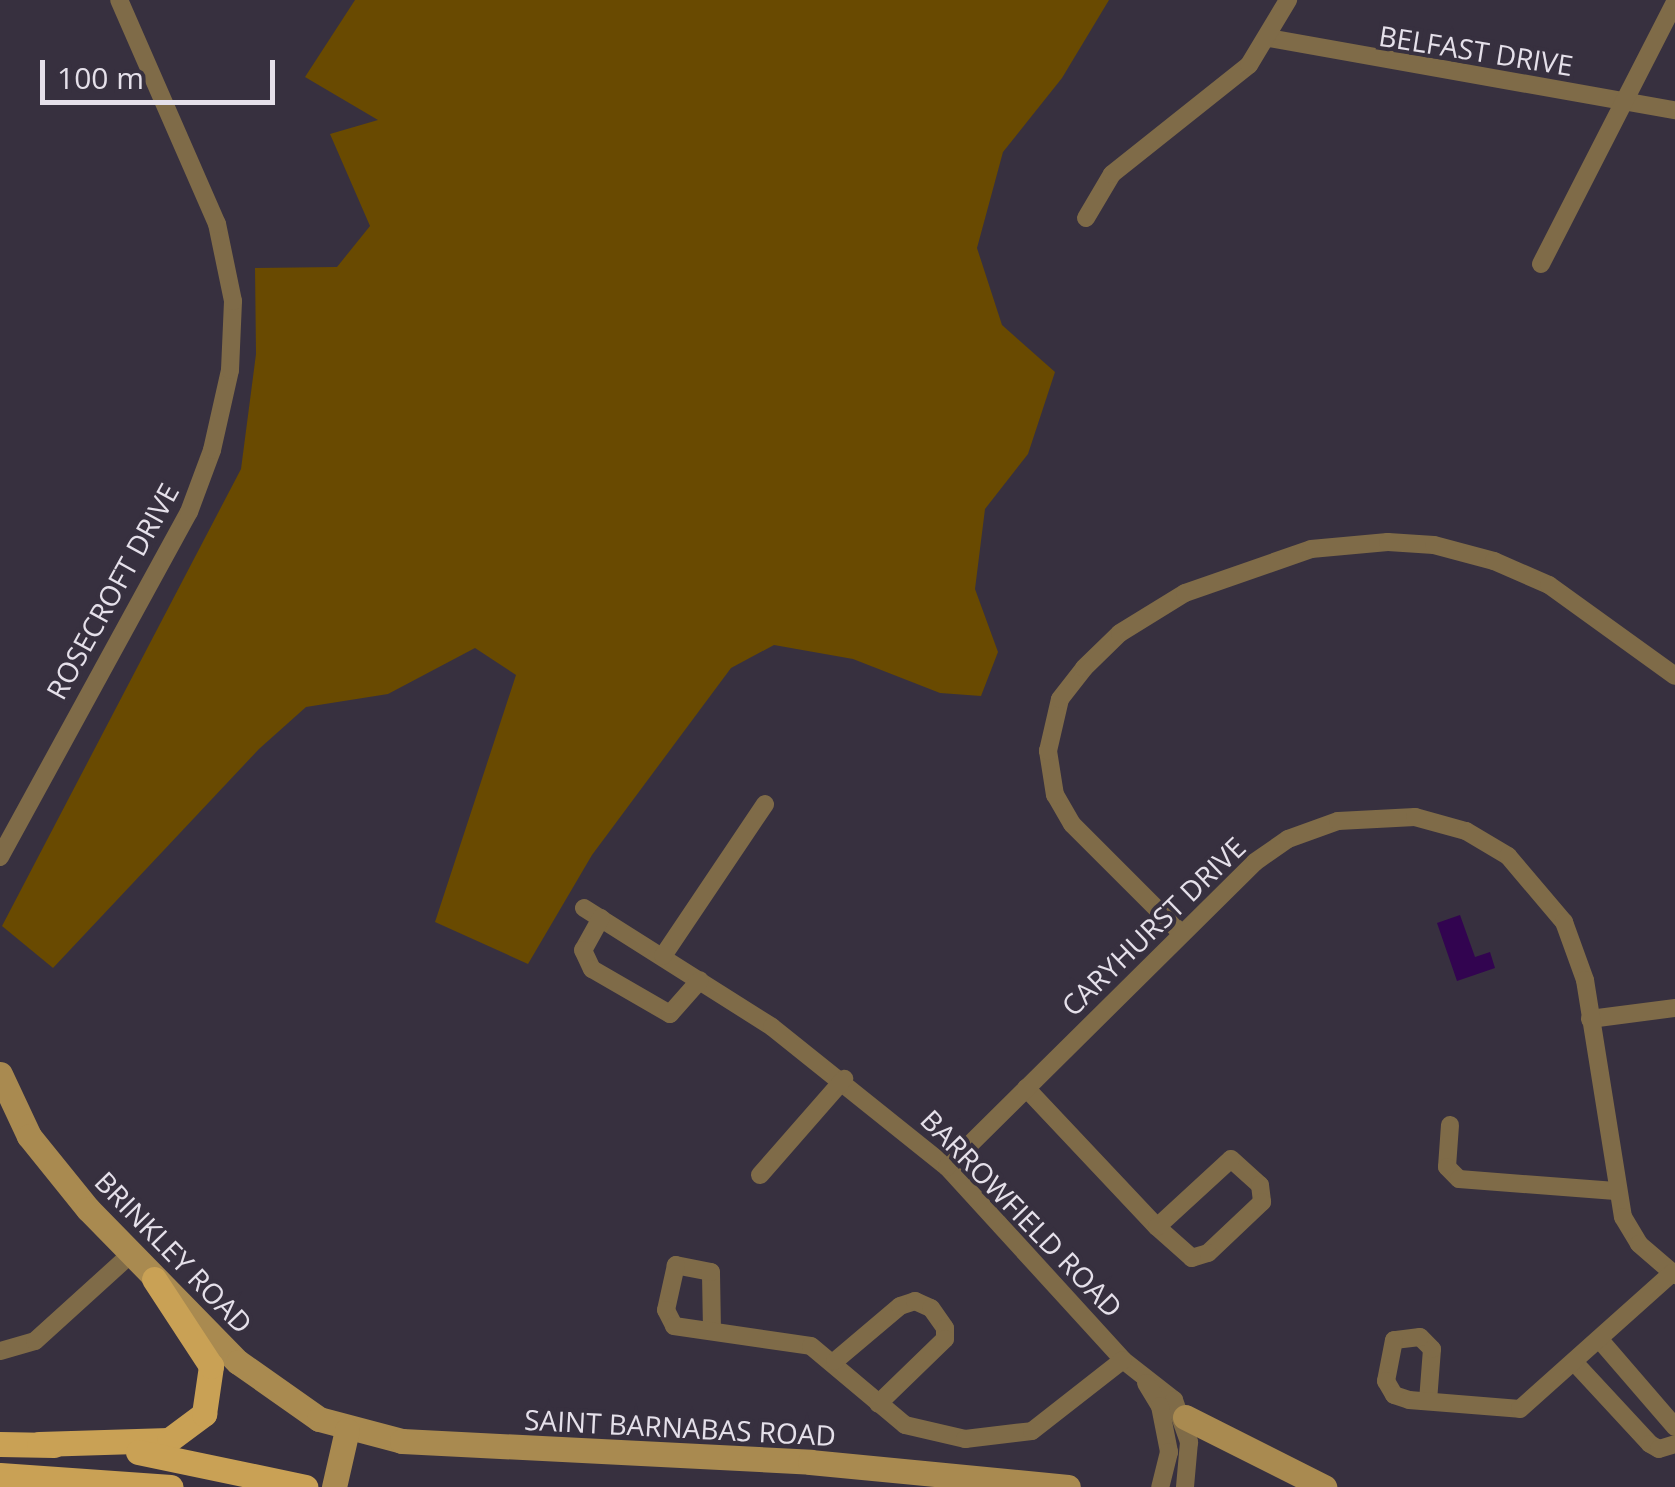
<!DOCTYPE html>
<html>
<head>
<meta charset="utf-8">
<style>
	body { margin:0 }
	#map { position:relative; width:1675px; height:1487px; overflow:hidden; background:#37303f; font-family:"Open Sans",sans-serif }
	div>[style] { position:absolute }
	.green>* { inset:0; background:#694a01 }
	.water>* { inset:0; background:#320450 }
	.street>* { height:18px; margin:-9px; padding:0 9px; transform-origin:9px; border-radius:9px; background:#7f6b48 }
	.secondary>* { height:25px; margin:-12.5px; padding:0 12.5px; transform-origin:12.5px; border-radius:12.5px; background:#a98a50 }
	.primary>* { height:25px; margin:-12.5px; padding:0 12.5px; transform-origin:12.5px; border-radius:12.5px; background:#c9a155 }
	span { translate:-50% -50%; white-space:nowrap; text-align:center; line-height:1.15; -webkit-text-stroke:8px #37303f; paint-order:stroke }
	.street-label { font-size:28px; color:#e5e0ea }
	.scale { position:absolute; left:40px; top:60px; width:235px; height:45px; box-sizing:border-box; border:5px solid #e5e0ea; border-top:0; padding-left:12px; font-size:30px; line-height:35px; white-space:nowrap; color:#e5e0ea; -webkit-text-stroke:8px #37303f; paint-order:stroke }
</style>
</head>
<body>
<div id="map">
	<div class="green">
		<div style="clip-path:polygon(355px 0,1109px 0,1062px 78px,1003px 152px,977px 248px,1002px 325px,1055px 372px,1028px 454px,985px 509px,975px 589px,998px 652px,981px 696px,940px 693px,853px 659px,774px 645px,731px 668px,592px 855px,528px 964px,435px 922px,516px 675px,475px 648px,388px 694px,306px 707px,259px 749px,53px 968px,2px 926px,241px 469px,256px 354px,255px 268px,337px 267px,370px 226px,330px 134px,378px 120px,305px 77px)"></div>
	</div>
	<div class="water">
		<div style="clip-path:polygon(1460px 915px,1475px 957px,1490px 952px,1495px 968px,1457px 981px,1437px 923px)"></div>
	</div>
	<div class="street">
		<div style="left:1269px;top:38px;width:412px;rotate:10.1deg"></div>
		<div style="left:1086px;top:218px;width:51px;rotate:-59.4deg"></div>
		<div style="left:1112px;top:174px;width:175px;rotate:-38.5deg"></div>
		<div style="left:1249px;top:65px;width:76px;rotate:-59deg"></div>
		<div style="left:1541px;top:264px;width:294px;rotate:-62.9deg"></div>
		<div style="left:0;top:857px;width:393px;rotate:-61.3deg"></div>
		<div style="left:189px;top:512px;width:66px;rotate:-69.6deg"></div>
		<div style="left:212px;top:450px;width:82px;rotate:-77.3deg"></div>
		<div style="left:230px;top:370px;width:69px;rotate:-87.5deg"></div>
		<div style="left:233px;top:301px;width:79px;rotate:-101.7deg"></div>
		<div style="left:217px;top:224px;width:244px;rotate:-113.6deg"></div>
		<div style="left:584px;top:908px;width:222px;rotate:32.3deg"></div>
		<div style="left:772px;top:1027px;width:224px;rotate:38.7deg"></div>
		<div style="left:947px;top:1167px;width:261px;rotate:47.6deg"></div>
		<div style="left:1123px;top:1360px;width:65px;rotate:38.1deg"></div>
		<div style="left:1174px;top:1400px;width:45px;rotate:70.3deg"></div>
		<div style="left:1189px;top:1442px;width:45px;rotate:95.1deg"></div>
		<div style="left:601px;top:918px;width:37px;rotate:119deg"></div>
		<div style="left:583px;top:950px;width:21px;rotate:65deg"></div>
		<div style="left:592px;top:969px;width:90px;rotate:30deg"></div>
		<div style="left:670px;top:1014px;width:45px;rotate:-48.6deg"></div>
		<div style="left:1181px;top:933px;width:154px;rotate:-135deg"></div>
		<div style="left:1072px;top:824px;width:34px;rotate:-120deg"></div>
		<div style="left:1055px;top:795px;width:45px;rotate:-99deg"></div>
		<div style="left:1048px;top:751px;width:53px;rotate:-77deg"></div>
		<div style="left:1060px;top:699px;width:39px;rotate:-52deg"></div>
		<div style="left:1084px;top:668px;width:50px;rotate:-44.2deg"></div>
		<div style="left:1120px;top:633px;width:76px;rotate:-31.6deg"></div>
		<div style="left:1185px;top:593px;width:133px;rotate:-19.2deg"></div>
		<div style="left:1311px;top:549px;width:77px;rotate:-5.2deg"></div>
		<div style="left:1388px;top:542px;width:46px;rotate:3.7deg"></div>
		<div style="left:1434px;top:545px;width:62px;rotate:14.9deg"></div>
		<div style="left:1494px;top:561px;width:60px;rotate:23.6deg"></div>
		<div style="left:1549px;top:585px;width:155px;rotate:35.8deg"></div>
		<div style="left:663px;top:956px;width:183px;rotate:-56.1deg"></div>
		<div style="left:1590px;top:1019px;width:86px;rotate:-7.4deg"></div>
		<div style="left:1026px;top:1088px;width:191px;rotate:46.7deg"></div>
		<div style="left:1450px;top:1125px;width:42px;rotate:94.1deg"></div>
		<div style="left:1447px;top:1167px;width:17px;rotate:45deg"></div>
		<div style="left:1459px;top:1179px;width:157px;rotate:4.4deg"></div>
		<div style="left:1231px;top:1159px;width:39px;rotate:42deg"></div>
		<div style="left:1260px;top:1185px;width:17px;rotate:83deg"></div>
		<div style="left:1262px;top:1202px;width:74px;rotate:136.6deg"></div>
		<div style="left:1208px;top:1253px;width:17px;rotate:163deg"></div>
		<div style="left:1192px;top:1258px;width:47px;rotate:-138.5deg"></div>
		<div style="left:1157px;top:1227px;width:100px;rotate:-42.6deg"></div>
		<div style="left:947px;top:1167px;width:433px;rotate:-44.7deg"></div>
		<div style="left:1255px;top:862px;width:40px;rotate:-34.9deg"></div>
		<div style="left:1288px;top:839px;width:53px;rotate:-19.8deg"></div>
		<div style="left:1338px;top:821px;width:77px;rotate:-3deg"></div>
		<div style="left:1415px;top:817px;width:53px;rotate:15.4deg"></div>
		<div style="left:1466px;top:831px;width:49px;rotate:30.8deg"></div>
		<div style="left:1508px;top:856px;width:87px;rotate:49.7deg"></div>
		<div style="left:1564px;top:922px;width:62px;rotate:70.1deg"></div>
		<div style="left:1585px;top:980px;width:240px;rotate:80.9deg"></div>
		<div style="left:1623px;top:1217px;width:31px;rotate:59deg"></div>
		<div style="left:1639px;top:1244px;width:48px;rotate:40.7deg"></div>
		<div style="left:760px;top:1175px;width:128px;rotate:-48.8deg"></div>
		<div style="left:712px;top:1331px;width:59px;rotate:-91deg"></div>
		<div style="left:711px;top:1272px;width:36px;rotate:-169deg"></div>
		<div style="left:676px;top:1265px;width:46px;rotate:102.5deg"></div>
		<div style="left:666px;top:1310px;width:18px;rotate:63deg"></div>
		<div style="left:674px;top:1326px;width:138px;rotate:8.3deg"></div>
		<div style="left:811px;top:1346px;width:123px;rotate:40deg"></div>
		<div style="left:905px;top:1425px;width:62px;rotate:13.1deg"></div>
		<div style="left:965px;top:1439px;width:67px;rotate:-6.8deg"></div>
		<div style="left:1032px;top:1431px;width:115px;rotate:-38deg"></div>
		<div style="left:1600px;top:1340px;width:115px;rotate:49.2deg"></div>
		<div style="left:0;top:1351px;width:36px;rotate:-16deg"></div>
		<div style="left:35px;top:1341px;width:130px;rotate:-42.2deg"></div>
		<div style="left:835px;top:1361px;width:85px;rotate:-40.2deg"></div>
		<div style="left:900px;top:1306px;width:16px;rotate:-18deg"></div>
		<div style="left:915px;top:1301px;width:17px;rotate:24deg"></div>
		<div style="left:931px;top:1308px;width:24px;rotate:55deg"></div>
		<div style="left:945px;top:1328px;width:11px;rotate:90deg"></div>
		<div style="left:945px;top:1339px;width:93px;rotate:135.9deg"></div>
		<div style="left:1575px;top:1363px;width:110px;rotate:47.2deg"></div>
		<div style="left:1650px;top:1444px;width:10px;rotate:29deg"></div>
		<div style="left:1659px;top:1449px;width:17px;rotate:-17deg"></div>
		<div style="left:1146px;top:1383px;width:27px;rotate:59deg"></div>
		<div style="left:1160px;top:1406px;width:47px;rotate:78.9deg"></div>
		<div style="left:1169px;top:1452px;width:36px;rotate:104deg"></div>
		<div style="left:1428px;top:1401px;width:52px;rotate:-85.6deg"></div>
		<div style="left:1432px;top:1349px;width:17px;rotate:-135deg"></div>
		<div style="left:1420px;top:1337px;width:26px;rotate:173deg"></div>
		<div style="left:1394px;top:1340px;width:42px;rotate:101deg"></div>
		<div style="left:1386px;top:1381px;width:16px;rotate:60deg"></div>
		<div style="left:1394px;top:1395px;width:16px;rotate:18deg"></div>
		<div style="left:1409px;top:1400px;width:111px;rotate:4.6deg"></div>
		<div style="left:1520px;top:1409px;width:204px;rotate:-41.8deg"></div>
	</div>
	<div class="secondary">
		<div style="left:0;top:1074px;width:68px;rotate:64.9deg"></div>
		<div style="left:29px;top:1136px;width:94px;rotate:51.1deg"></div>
		<div style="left:88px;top:1209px;width:214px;rotate:45.6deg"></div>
		<div style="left:238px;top:1362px;width:99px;rotate:35.1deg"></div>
		<div style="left:319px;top:1419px;width:86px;rotate:14.8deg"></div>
		<div style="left:402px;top:1441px;width:409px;rotate:2.9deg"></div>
		<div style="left:810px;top:1462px;width:259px;rotate:5.5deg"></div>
		<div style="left:1185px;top:1417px;width:156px;rotate:26.7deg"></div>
		<div style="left:334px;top:1487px;width:58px;rotate:-77.2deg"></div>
	</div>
	<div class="primary">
		<div style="left:0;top:1444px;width:54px;rotate:1.1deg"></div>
		<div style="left:39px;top:1444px;width:130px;rotate:-1.8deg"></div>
		<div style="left:169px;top:1440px;width:44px;rotate:-36.6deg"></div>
		<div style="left:204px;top:1414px;width:49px;rotate:-81.7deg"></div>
		<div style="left:211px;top:1366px;width:104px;rotate:-123.2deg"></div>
		<div style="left:138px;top:1452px;width:171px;rotate:11.8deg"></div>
		<div style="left:0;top:1475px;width:171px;rotate:4deg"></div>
	</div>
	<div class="street-label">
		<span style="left:1476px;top:50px;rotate:9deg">BELFAST DRIVE</span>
		<span style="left:112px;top:591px;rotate:-61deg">ROSECROFT DRIVE</span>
		<span style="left:1153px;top:926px;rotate:-44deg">CARYHURST DRIVE</span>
		<span style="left:1022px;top:1213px;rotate:46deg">BARROWFIELD ROAD</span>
		<span style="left:174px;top:1252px;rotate:46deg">BRINKLEY ROAD</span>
		<span style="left:680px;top:1427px;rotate:3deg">SAINT BARNABAS ROAD</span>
	</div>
	<div class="scale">100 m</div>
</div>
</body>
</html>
